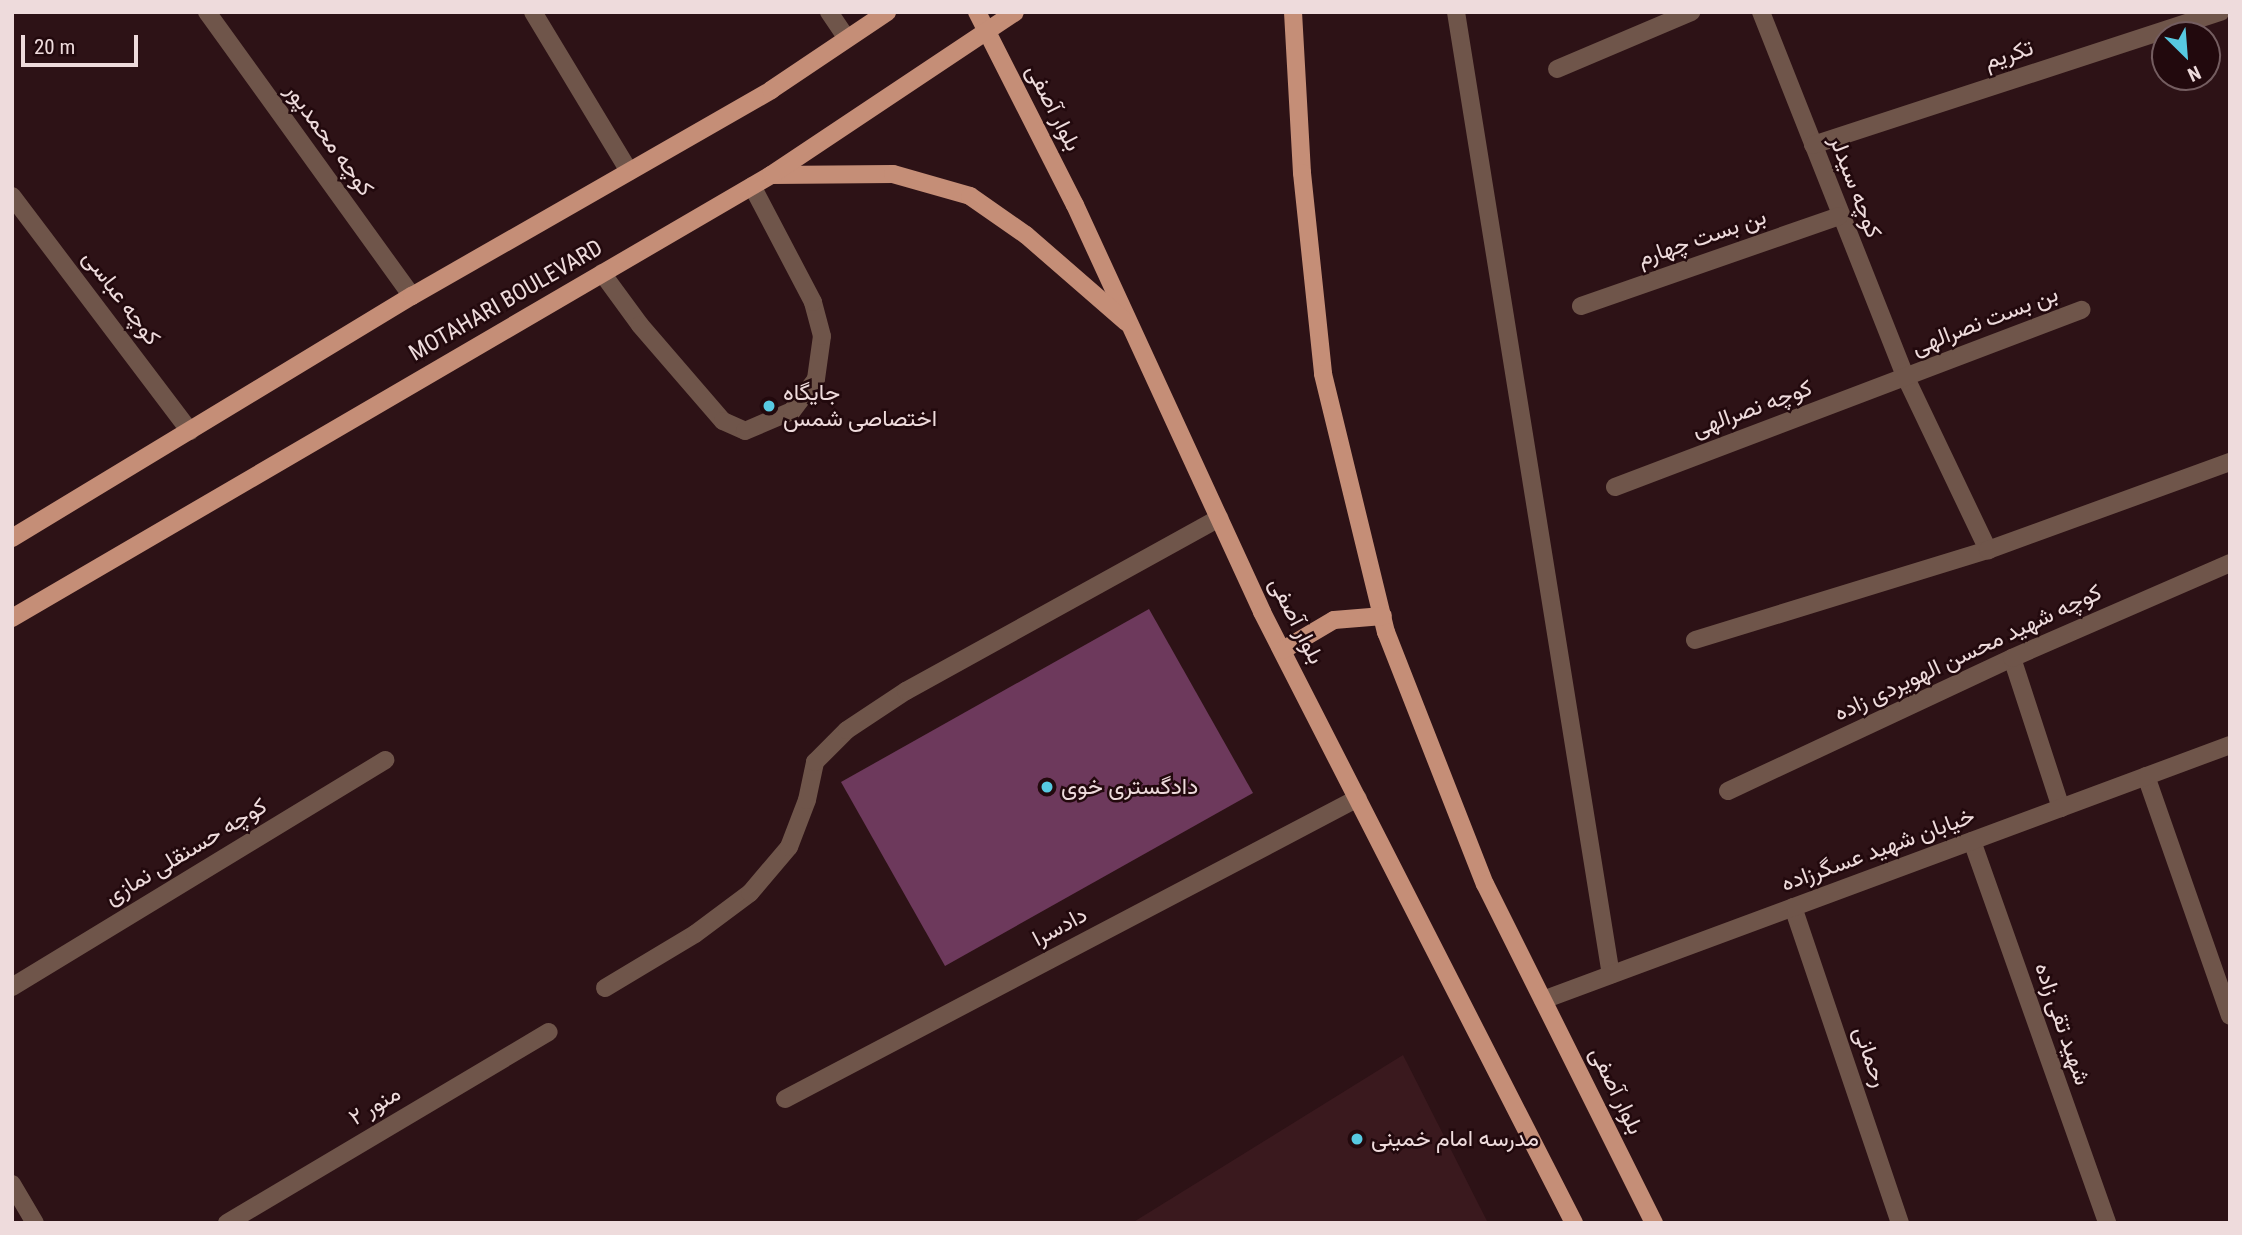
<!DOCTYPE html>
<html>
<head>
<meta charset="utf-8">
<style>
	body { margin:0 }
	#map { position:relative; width:2242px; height:1235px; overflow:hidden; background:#2d1216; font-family:"Roboto Condensed",Vazirmatn,sans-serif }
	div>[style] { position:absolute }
	.built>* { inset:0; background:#3a191e }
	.building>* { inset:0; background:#6d395c }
	.minor>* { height:18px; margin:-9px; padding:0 9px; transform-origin:9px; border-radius:9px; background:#6f554a }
	.major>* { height:18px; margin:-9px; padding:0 9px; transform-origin:9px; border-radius:9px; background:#c58e77 }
	.dots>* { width:19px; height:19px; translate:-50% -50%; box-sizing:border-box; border:4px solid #22090d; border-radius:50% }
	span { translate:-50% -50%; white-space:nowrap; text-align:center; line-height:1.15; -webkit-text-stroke:5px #22090d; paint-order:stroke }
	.street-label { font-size:23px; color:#eedbdc }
	.poi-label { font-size:23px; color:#eedbdc }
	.left { translate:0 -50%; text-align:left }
	.frame { position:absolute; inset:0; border:14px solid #eedbdc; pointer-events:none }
	.north { position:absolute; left:2151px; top:21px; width:70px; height:70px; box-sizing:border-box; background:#22090d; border:2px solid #745d60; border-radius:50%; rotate:155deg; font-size:19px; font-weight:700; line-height:28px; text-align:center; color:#eedbdc }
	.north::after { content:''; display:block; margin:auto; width:24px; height:32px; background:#57c9e1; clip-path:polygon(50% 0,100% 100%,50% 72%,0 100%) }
	.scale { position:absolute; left:21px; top:35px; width:117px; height:32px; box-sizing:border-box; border:4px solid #eedbdc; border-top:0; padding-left:9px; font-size:21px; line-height:24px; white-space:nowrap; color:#eedbdc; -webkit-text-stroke:5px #22090d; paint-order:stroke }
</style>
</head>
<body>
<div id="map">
	<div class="built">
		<div style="clip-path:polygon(1403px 1055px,1488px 1223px,1132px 1223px)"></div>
	</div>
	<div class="building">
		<div style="clip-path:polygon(1149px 609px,1253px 793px,945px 966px,841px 782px)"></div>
	</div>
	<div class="minor">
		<div style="left:207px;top:12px;width:350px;rotate:54.2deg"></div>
		<div style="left:533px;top:12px;width:186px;rotate:58.9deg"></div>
		<div style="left:829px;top:12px;width:32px;rotate:56deg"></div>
		<div style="left:1456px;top:12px;width:975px;rotate:80.86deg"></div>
		<div style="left:1761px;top:12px;width:394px;rotate:68.4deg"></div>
		<div style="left:1906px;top:378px;width:191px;rotate:64.5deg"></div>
		<div style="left:1557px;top:69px;width:146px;rotate:-23deg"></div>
		<div style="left:1813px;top:145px;width:429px;rotate:-18.1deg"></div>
		<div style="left:12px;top:196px;width:295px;rotate:52.9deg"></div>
		<div style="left:602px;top:273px;width:64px;rotate:53.8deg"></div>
		<div style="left:640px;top:325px;width:127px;rotate:49.2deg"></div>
		<div style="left:723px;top:421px;width:24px;rotate:24deg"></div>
		<div style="left:745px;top:431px;width:51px;rotate:-23.1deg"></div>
		<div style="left:792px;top:411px;width:40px;rotate:-53deg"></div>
		<div style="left:816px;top:379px;width:43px;rotate:-82.1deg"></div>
		<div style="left:822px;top:336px;width:35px;rotate:-105deg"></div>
		<div style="left:813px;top:302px;width:131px;rotate:-117.7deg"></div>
		<div style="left:1581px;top:306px;width:273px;rotate:-19.2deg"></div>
		<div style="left:1615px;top:487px;width:499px;rotate:-20.8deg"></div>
		<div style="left:1695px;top:640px;width:307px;rotate:-17.1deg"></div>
		<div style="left:1988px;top:550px;width:258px;rotate:-20deg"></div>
		<div style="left:2012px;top:658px;width:158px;rotate:71.9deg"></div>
		<div style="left:2146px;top:776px;width:254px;rotate:70.7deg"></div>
		<div style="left:1728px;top:791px;width:314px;rotate:-25.1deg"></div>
		<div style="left:2012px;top:658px;width:238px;rotate:-23.5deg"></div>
		<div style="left:1972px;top:841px;width:405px;rotate:70.5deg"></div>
		<div style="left:1793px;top:907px;width:334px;rotate:71.3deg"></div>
		<div style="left:12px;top:987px;width:437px;rotate:-31.3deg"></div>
		<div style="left:605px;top:988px;width:105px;rotate:-31deg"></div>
		<div style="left:695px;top:934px;width:69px;rotate:-36.7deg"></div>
		<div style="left:750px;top:893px;width:60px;rotate:-49.7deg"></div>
		<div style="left:789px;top:847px;width:50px;rotate:-69deg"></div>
		<div style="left:807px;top:800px;width:39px;rotate:-78deg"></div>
		<div style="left:815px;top:762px;width:45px;rotate:-45deg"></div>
		<div style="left:847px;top:730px;width:71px;rotate:-33.5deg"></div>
		<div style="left:906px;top:691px;width:358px;rotate:-28.9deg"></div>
		<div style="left:1543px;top:1000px;width:733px;rotate:-20.36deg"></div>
		<div style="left:785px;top:1099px;width:647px;rotate:-27.71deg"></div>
		<div style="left:12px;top:1184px;width:45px;rotate:59.5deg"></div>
		<div style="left:227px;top:1223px;width:374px;rotate:-30.7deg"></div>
	</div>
	<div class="major">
		<div style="left:977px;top:12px;width:216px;rotate:63.1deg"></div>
		<div style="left:1075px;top:205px;width:448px;rotate:65.3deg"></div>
		<div style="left:1262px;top:612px;width:686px;rotate:62.95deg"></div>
		<div style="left:1293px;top:12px;width:161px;rotate:86.8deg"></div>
		<div style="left:1302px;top:173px;width:202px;rotate:84deg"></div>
		<div style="left:1323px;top:374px;width:266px;rotate:76.3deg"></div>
		<div style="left:1386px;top:632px;width:271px;rotate:68.6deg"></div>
		<div style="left:1485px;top:884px;width:379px;rotate:63.5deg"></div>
		<div style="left:771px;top:175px;width:122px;rotate:-0.5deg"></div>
		<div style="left:893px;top:174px;width:80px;rotate:15.9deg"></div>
		<div style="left:970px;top:196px;width:68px;rotate:34.9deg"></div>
		<div style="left:1026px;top:235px;width:133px;rotate:41deg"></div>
		<div style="left:12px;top:538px;width:468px;rotate:-31.2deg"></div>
		<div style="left:412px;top:296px;width:414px;rotate:-29.8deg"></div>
		<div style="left:771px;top:90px;width:140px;rotate:-33.9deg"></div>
		<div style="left:12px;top:618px;width:879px;rotate:-30.27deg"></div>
		<div style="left:771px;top:175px;width:293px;rotate:-33.7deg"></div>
		<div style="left:1283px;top:650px;width:59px;rotate:-30.5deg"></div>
		<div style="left:1334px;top:620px;width:49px;rotate:-4.7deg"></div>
	</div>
	<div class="dots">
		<div style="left:769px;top:406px;background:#57c9e1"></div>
		<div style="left:1047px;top:787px;background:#57c9e1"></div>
		<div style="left:1357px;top:1139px;background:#57c9e1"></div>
	</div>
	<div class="street-label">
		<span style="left:2009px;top:55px;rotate:-18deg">تکریم</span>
		<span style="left:1053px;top:108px;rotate:63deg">بلوار آصفی</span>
		<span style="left:329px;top:140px;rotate:54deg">کوچه محمدپور</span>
		<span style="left:1855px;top:187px;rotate:69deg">کوچه سیدلر</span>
		<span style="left:1702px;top:238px;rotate:-19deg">بن بست چهارم</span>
		<span style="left:121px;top:298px;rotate:53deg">کوچه عباسی</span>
		<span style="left:506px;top:301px;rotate:-30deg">MOTAHARI BOULEVARD</span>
		<span style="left:1985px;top:321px;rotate:-21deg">بن بست نصرالهی</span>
		<span style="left:1752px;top:409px;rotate:-20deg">کوچه نصرالهی</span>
		<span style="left:1296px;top:621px;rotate:63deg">بلوار آصفی</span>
		<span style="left:1968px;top:653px;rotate:-25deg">کوچه شهید محسن الهویردی زاده</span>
		<span style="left:1878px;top:850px;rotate:-20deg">خیابان شهید عسگرزاده</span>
		<span style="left:186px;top:852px;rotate:-31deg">کوچه حسنقلی نمازی</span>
		<span style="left:1060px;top:927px;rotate:-28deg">دادسرا</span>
		<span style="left:2062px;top:1024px;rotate:71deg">شهید تقی زاده</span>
		<span style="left:1870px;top:1057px;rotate:71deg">رحمانی</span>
		<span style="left:1616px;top:1091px;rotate:64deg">بلوار آصفی</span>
		<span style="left:375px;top:1106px;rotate:-31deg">منور ۲</span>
	</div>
	<div class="poi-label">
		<span class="left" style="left:783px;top:406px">جایگاه<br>اختصاصی شمس</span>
		<span class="left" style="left:1061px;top:787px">دادگستری خوی</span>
		<span class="left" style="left:1371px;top:1139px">مدرسه امام خمینی</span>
	</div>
	<div class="frame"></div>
	<div class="north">N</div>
	<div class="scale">20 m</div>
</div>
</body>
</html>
